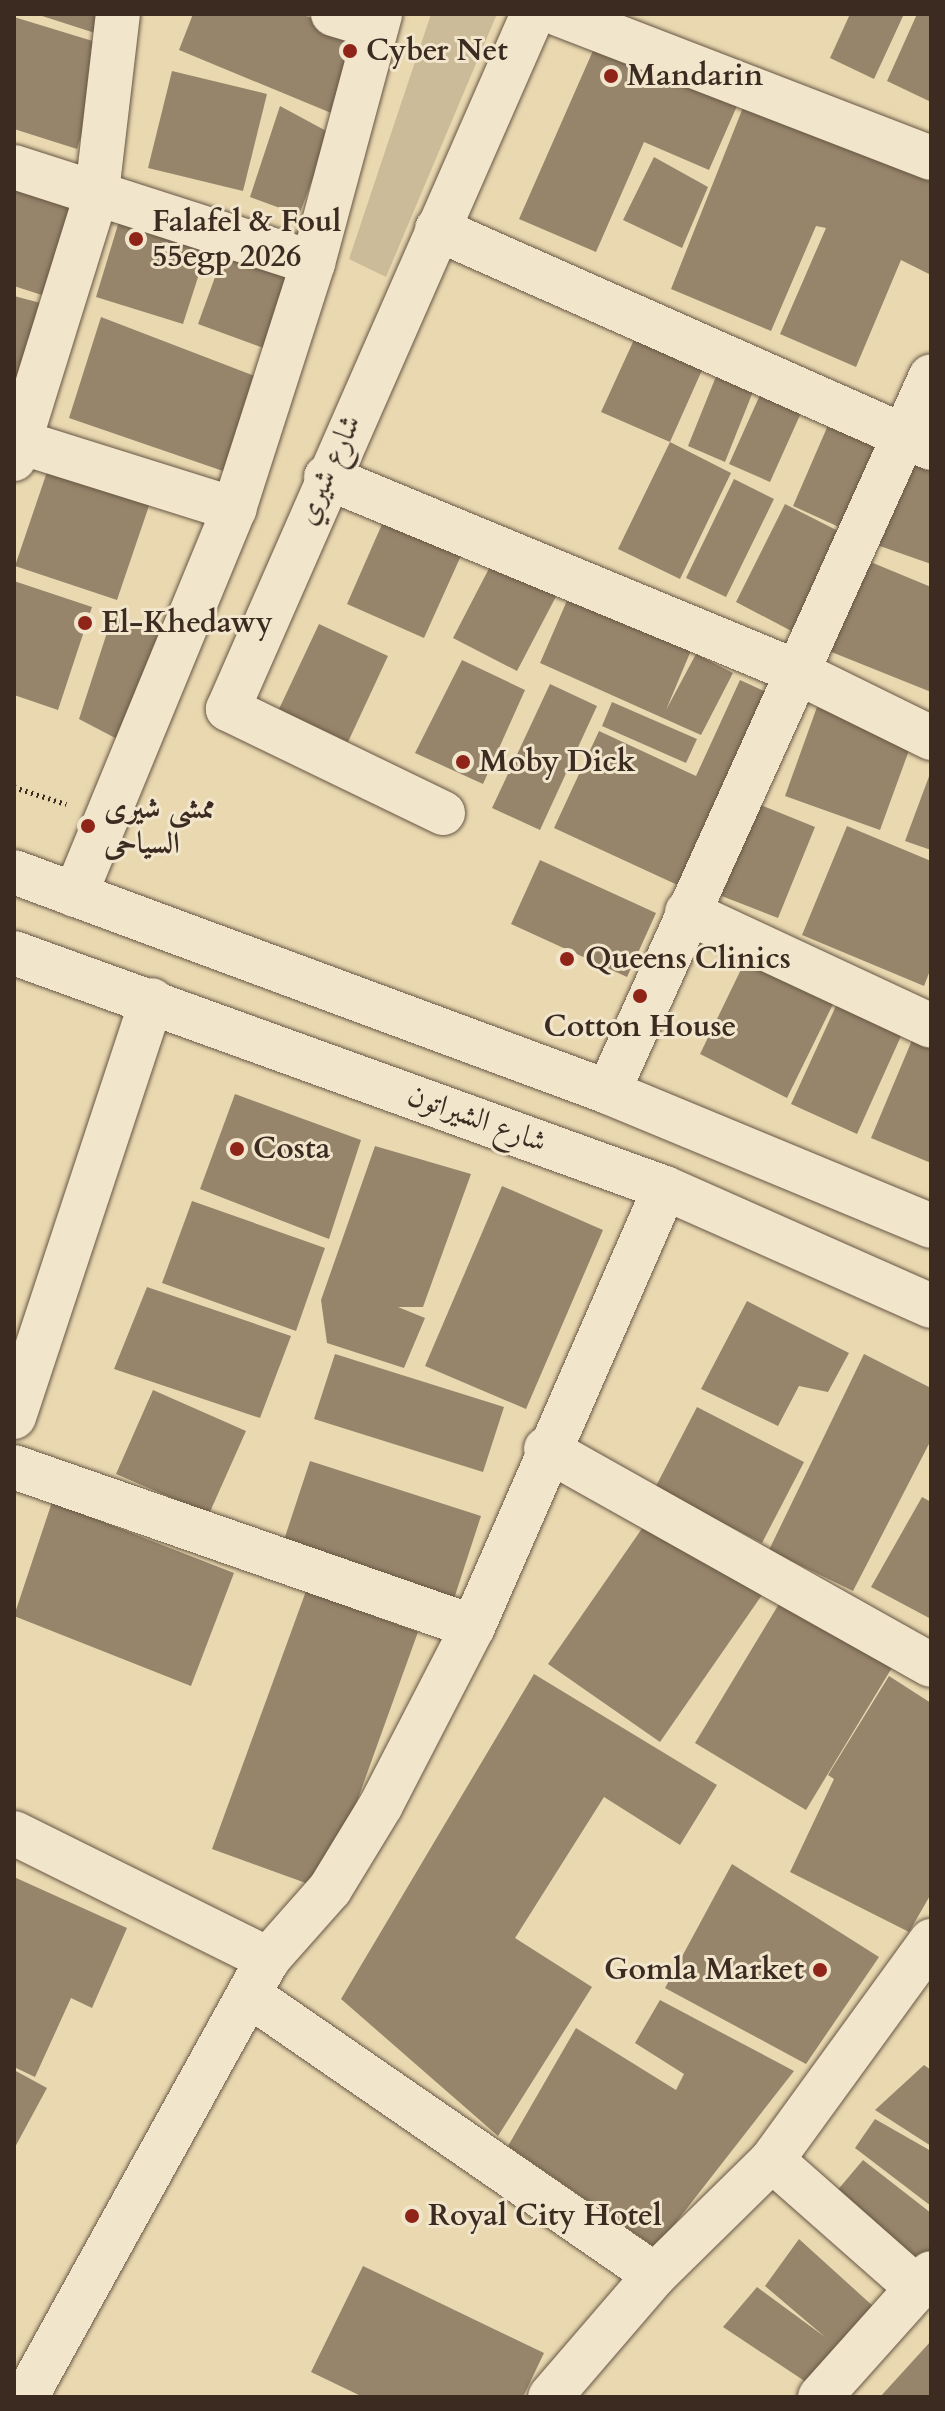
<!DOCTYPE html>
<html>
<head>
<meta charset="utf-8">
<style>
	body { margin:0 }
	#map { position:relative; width:945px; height:2411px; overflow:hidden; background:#ead9b0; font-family:Cardo,Amiri,serif }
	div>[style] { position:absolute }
	.green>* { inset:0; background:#ccbb98 }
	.building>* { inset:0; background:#96856b }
	.path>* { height:5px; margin-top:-2.5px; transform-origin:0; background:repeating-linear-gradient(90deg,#3b2b21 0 2px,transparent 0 6px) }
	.roads { filter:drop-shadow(0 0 2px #675645) drop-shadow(0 0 2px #675645) }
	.minor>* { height:44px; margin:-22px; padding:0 22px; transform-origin:22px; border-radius:22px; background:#f1e6cc }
	.dots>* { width:22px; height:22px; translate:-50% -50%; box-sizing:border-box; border:4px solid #f1e6cc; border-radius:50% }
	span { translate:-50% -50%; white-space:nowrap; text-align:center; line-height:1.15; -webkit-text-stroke:6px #f1e6cc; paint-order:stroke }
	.poi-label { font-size:30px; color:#3b2b21; font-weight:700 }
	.left { translate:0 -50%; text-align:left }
	.right { translate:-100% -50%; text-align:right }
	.street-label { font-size:30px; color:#3b2b21 }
	.frame { position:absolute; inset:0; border:16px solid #3b2b21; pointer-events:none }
</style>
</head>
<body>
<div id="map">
	<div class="green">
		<div style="clip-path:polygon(431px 14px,497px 14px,386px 277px,349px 259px)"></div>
	</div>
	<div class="building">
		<div style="clip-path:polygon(36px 14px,136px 14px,126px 43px)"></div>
		<div style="clip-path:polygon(193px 14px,301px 14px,349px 33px,336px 115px,179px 50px)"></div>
		<div style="clip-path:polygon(850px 14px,904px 14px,874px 79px,830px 58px)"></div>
		<div style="clip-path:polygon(917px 14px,931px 14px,931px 102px,887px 81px)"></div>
		<div style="clip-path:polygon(14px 17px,109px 46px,77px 149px,14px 129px)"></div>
		<div style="clip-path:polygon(599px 37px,740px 99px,709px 170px,644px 142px,596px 252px,519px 219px)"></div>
		<div style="clip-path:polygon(172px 71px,267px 94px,243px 191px,148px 168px)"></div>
		<div style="clip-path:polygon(746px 100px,931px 179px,931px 275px,901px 260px,856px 367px,780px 334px,826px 228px,816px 226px,771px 331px,671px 289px)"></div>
		<div style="clip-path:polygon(280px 106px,330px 133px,299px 215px,250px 197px)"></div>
		<div style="clip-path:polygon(654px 157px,708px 187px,682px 248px,623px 220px)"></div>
		<div style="clip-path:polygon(14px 189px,77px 210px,48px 297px,14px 286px)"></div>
		<div style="clip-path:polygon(120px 218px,208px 246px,183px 324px,96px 297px)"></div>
		<div style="clip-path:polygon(227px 244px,293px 269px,269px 350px,198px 324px)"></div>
		<div style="clip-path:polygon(14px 296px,52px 306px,14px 401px)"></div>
		<div style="clip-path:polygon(101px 317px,257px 377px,223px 471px,69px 418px)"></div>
		<div style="clip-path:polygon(643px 320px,711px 350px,670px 442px,731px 473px,680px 579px,618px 549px,670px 442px,601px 412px)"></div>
		<div style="clip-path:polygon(719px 369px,756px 384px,725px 462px,688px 446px)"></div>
		<div style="clip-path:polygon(764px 386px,805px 404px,770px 482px,729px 464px)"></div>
		<div style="clip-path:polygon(835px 409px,893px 435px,850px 532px,793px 506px)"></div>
		<div style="clip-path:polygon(908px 457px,931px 465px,931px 564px,877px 545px)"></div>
		<div style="clip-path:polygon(51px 460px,153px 494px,117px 600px,15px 566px)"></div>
		<div style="clip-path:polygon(734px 479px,774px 499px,726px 597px,686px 578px)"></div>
		<div style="clip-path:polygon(785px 504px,850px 537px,799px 635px,736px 602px)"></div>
		<div style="clip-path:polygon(386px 515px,464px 549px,424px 638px,347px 604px)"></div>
		<div style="clip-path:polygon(497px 553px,561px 587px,517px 671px,453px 638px)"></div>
		<div style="clip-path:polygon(861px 558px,931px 587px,931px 692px,824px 649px)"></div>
		<div style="clip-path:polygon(14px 581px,92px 607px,58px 710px,14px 695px)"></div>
		<div style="clip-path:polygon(572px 589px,695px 641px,666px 710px,696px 654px,733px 673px,701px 735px,540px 663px)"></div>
		<div style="clip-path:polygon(113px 614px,160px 636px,119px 740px,79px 719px)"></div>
		<div style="clip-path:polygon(319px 624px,388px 656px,348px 742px,279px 709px)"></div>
		<div style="clip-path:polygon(462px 660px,525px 690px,483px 784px,415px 753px)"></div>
		<div style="clip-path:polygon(740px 680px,773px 695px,684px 888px,554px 828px,599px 731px,696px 776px)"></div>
		<div style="clip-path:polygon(550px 684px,597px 706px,540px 830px,492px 808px)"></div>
		<div style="clip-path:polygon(612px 702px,697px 739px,686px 763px,602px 726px)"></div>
		<div style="clip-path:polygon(817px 707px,912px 742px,880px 830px,785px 796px)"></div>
		<div style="clip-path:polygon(931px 771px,931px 850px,905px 841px)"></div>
		<div style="clip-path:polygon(751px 801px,815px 827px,778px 918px,714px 893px)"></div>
		<div style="clip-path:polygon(847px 826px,931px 861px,931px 968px,924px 986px,802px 935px)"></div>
		<div style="clip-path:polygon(540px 860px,656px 913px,627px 977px,511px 924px)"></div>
		<div style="clip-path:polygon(748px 955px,836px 998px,787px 1098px,700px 1054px)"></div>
		<div style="clip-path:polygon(841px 995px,906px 1025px,857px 1134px,791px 1104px)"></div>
		<div style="clip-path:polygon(920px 1021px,931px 1025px,931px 1163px,871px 1138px)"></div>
		<div style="clip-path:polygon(235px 1094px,361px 1140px,329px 1239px,200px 1189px)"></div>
		<div style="clip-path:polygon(375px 1146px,471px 1174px,423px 1307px,398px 1307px,425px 1318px,404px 1368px,327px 1343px,321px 1300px)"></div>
		<div style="clip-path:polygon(502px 1186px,603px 1230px,526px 1409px,425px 1366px)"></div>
		<div style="clip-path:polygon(192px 1201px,325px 1248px,296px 1331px,162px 1283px)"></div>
		<div style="clip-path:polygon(147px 1287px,291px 1336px,260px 1418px,114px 1369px)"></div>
		<div style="clip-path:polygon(747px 1301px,849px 1353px,828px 1392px,799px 1386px,778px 1426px,701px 1389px)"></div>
		<div style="clip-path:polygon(335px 1354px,504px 1407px,483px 1472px,314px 1419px)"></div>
		<div style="clip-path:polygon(864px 1354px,931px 1388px,931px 1440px,853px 1591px,769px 1550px)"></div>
		<div style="clip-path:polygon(153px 1390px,246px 1431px,209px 1514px,116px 1474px)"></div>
		<div style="clip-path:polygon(697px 1407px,804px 1462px,762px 1543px,655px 1488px)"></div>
		<div style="clip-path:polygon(310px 1461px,481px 1516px,452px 1605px,281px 1549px)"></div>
		<div style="clip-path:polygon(922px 1497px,931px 1502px,931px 1619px,871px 1587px)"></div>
		<div style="clip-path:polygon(52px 1502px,234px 1573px,191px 1686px,14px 1616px)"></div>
		<div style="clip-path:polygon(650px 1517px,762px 1595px,660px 1742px,548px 1664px)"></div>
		<div style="clip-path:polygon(306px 1591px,418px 1632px,325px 1890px,212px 1849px)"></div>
		<div style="clip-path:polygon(785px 1594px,896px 1661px,806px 1810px,695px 1743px)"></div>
		<div style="clip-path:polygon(534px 1674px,717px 1785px,680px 1845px,604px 1797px,515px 1938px,592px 1987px,498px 2136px,341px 1999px)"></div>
		<div style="clip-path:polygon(889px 1676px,931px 1703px,931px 1894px,909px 1932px,790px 1872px,834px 1779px,828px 1775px)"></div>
		<div style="clip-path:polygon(732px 1864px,879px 1957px,806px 2064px,665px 1988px)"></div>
		<div style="clip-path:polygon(14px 1877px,127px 1928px,92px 2008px,71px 1998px,35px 2077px,14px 2067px)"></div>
		<div style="clip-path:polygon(660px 2000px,794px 2071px,656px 2248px,508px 2146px,576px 2028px,676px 2090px,684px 2074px,635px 2043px)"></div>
		<div style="clip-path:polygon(924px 2065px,931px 2070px,931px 2146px,875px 2110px)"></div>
		<div style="clip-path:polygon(14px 2070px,47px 2088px,14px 2149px)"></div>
		<div style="clip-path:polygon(875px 2119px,931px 2151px,931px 2206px,855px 2148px)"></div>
		<div style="clip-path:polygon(863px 2160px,931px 2213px,931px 2252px,914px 2270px,830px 2199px)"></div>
		<div style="clip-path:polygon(799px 2239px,874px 2307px,806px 2382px,723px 2327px,757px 2287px,825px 2337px,765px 2286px)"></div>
		<div style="clip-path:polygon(363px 2266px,544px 2353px,523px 2397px,363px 2397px,311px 2372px)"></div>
		<div style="clip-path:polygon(931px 2341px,931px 2397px,880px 2397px)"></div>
	</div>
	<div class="path">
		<div style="left:14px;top:787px;width:55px;rotate:18.1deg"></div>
	</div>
	<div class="roads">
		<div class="minor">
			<div style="left:333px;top:14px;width:45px;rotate:16.8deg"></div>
			<div style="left:558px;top:14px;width:400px;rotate:21.1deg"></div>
			<div style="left:14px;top:167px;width:314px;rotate:17.8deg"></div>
			<div style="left:437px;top:229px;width:540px;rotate:23.91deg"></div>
			<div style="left:14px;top:440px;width:231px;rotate:17.4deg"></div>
			<div style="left:14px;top:459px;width:280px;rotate:-72.7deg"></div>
			<div style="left:97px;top:192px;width:179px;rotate:-83.3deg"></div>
			<div style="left:326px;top:477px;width:508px;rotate:22.47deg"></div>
			<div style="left:795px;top:671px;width:152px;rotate:26.2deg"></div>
			<div style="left:443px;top:813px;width:239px;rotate:-154.2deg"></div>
			<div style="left:228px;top:709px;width:759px;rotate:-66.31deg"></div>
			<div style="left:14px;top:872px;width:633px;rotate:20.32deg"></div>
			<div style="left:608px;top:1092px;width:350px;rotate:22.5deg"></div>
			<div style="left:75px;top:895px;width:417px;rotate:-67.6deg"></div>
			<div style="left:234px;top:509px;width:258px;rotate:-72.2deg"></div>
			<div style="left:313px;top:263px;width:258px;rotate:-74.9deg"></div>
			<div style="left:687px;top:912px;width:269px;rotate:25deg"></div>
			<div style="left:14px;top:953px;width:692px;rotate:19.85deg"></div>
			<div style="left:665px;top:1188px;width:291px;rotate:23.9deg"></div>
			<div style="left:608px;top:1092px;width:785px;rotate:-65.72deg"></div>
			<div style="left:14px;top:1417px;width:439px;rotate:-71.7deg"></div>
			<div style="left:546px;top:1449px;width:441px;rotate:29.3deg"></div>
			<div style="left:14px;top:1467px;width:486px;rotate:19.2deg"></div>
			<div style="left:14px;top:1833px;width:284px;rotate:26.4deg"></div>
			<div style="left:249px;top:1995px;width:493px;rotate:34.6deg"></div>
			<div style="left:772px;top:2160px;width:193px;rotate:41.4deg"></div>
			<div style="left:26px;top:2397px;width:500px;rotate:-61.08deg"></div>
			<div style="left:268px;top:1959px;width:94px;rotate:-48.5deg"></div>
			<div style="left:330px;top:1889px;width:98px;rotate:-58.7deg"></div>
			<div style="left:381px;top:1805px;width:200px;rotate:-62.7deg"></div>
			<div style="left:473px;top:1627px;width:479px;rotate:-66.4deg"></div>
			<div style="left:550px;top:2397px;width:161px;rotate:-49.3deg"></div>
			<div style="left:655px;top:2275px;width:164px;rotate:-44.5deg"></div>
			<div style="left:772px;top:2160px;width:271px;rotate:-54deg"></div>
			<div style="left:820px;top:2397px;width:166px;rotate:-48.2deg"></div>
		</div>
	</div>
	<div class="dots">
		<div style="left:350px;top:51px;background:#8f2418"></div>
		<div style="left:611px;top:76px;background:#8f2418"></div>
		<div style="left:136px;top:239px;background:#8f2418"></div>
		<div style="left:85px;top:623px;background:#8f2418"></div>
		<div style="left:463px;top:762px;background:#8f2418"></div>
		<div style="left:88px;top:826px;background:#8f2418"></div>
		<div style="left:567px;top:959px;background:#8f2418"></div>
		<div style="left:640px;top:996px;background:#8f2418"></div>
		<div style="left:237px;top:1149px;background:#8f2418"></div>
		<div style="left:820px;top:1970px;background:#8f2418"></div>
		<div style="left:412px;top:2216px;background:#8f2418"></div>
	</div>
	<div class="poi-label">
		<span class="left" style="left:366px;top:51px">Cyber Net</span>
		<span class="left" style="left:627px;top:76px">Mandarin</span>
		<span class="left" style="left:152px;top:239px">Falafel &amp; Foul<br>55egp 2026</span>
		<span class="left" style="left:101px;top:623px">El-Khedawy</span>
		<span class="left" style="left:479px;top:762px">Moby Dick</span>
		<span class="left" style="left:104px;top:826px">ممشى شيرى<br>السياحى</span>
		<span class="left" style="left:585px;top:959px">Queens Clinics</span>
		<span style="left:640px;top:1027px">Cotton House</span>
		<span class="left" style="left:253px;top:1149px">Costa</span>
		<span class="right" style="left:804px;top:1970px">Gomla Market</span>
		<span class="left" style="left:428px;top:2216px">Royal City Hotel</span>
	</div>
	<div class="street-label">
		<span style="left:329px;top:470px;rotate:-66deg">شارع شيري</span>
		<span style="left:477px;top:1119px;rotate:20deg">شارع الشيراتون</span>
	</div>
	<div class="frame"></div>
</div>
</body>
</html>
